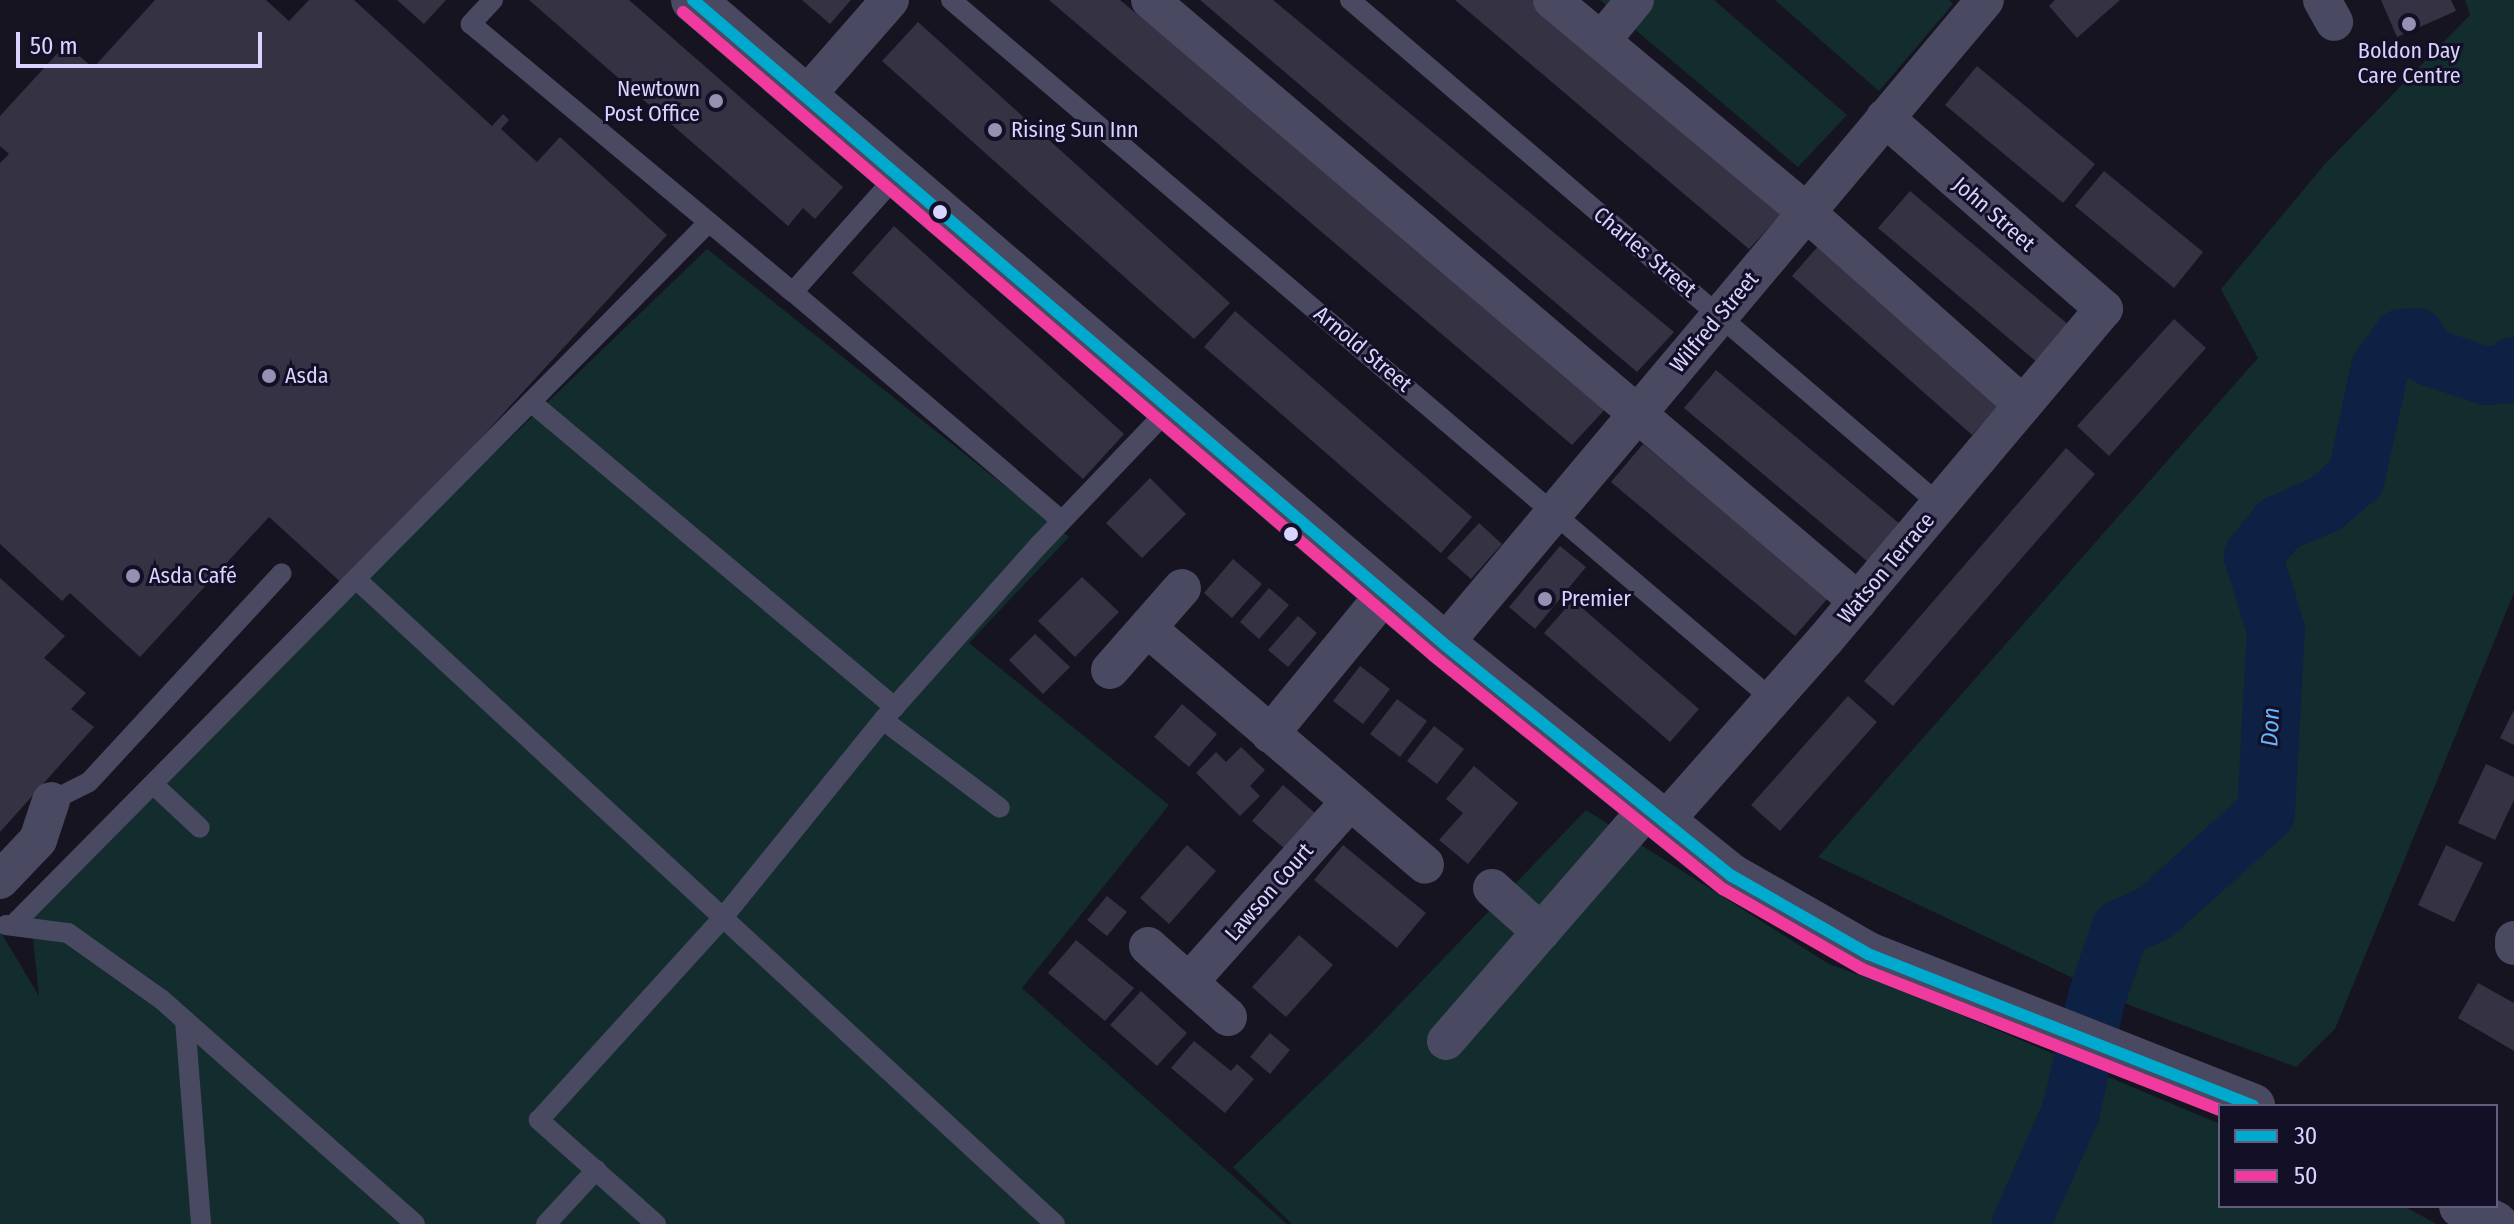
<!DOCTYPE html>
<html>
<head>
<meta charset="utf-8">
<style>
	body { margin:0 }
	#map { position:relative; width:2514px; height:1224px; overflow:hidden; background:#161421; font-family:"Fira Sans Condensed",sans-serif }
	div>[style] { position:absolute }
	.green>* { inset:0; background:#132c2d }
	.river>* { height:58px; margin:-29px; padding:0 29px; transform-origin:29px; border-radius:29px; background:#0d2144 }
	.building>* { inset:0; background:#343243 }
	.service>* { height:20px; margin:-10px; padding:0 10px; transform-origin:10px; border-radius:10px; background:#4a4962 }
	.minor>* { height:38px; margin:-19px; padding:0 19px; transform-origin:19px; border-radius:19px; background:#4a4962 }
	.tertiary>* { height:44px; margin:-22px; padding:0 22px; transform-origin:22px; border-radius:22px; background:#4a4962 }
	.bus-1>* { height:12px; margin:-6px; padding:0 6px; transform-origin:6px; border-radius:6px; background:#00a9ce }
	.bus-2>* { height:12px; margin:-6px; padding:0 6px; transform-origin:6px; border-radius:6px; background:#f13a9d }
	.dots>* { width:22px; height:22px; translate:-50% -50%; box-sizing:border-box; border:4px solid #130f26; border-radius:50% }
	span { translate:-50% -50%; white-space:nowrap; text-align:center; line-height:1.15; -webkit-text-stroke:6px #130f26; paint-order:stroke }
	.poi-label { font-size:22px; color:#d9d4ff }
	.right { translate:-100% -50%; text-align:right }
	.left { translate:0 -50%; text-align:left }
	.street-label { font-size:22px; color:#d9d4ff }
	.water-label { font-size:24px; color:#62b6ff; font-style:italic }
	.legend { position:absolute; left:2218px; top:1104px; width:280px; height:104px; box-sizing:border-box; background:#130f26; border:2px solid #625e7d; margin:0; padding:10px 14px; list-style:none; font-size:24px; color:#d9d4ff }
	.legend li { display:flex; align-items:center; gap:16px; height:40px }
	.legend b { width:40px; border:2px solid #625e7d }
	.scale { position:absolute; left:16px; top:32px; width:246px; height:36px; box-sizing:border-box; border:4px solid #d9d4ff; border-top:0; padding-left:10px; font-size:24px; line-height:28px; white-space:nowrap; color:#d9d4ff; -webkit-text-stroke:6px #130f26; paint-order:stroke }
</style>
</head>
<body>
<div id="map">
	<div class="green">
		<div style="clip-path:polygon(1600px 0,1714px 0,1847px 115px,1798px 167px)"></div>
		<div style="clip-path:polygon(1775px 0,1949px 0,1953px 4px,1879px 91px)"></div>
		<div style="clip-path:polygon(2465px 0,2514px 0,2514px 593px,2335px 1029px,2296px 1067px,2134px 1007px,1818px 857px,2258px 358px,2221px 289px,2324px 165px,2470px 15px)"></div>
		<div style="clip-path:polygon(707px 249px,1069px 537px,969px 643px,1169px 805px,1022px 988px,1287px 1224px,0 1224px,0 931px,39px 996px,29px 901px)"></div>
		<div style="clip-path:polygon(1586px 810px,1829px 964px,1909px 993px,2220px 1124px,2220px 1206px,2403px 1206px,2437px 1224px,1292px 1224px,1233px 1167px,1372px 1033px)"></div>
	</div>
	<div class="river">
		<div style="left:2021px;top:1224px;width:124px;rotate:-66.1deg"></div>
		<div style="left:2071px;top:1111px;width:117px;rotate:-77.2deg"></div>
		<div style="left:2097px;top:997px;width:72px;rotate:-71.3deg"></div>
		<div style="left:2120px;top:929px;width:38px;rotate:-25deg"></div>
		<div style="left:2155px;top:913px;width:149px;rotate:-42deg"></div>
		<div style="left:2266px;top:813px;width:183px;rotate:-86.9deg"></div>
		<div style="left:2276px;top:630px;width:77px;rotate:-107.3deg"></div>
		<div style="left:2253px;top:556px;width:41px;rotate:-50.9deg"></div>
		<div style="left:2279px;top:524px;width:50px;rotate:-23.5deg"></div>
		<div style="left:2325px;top:504px;width:40px;rotate:-40deg"></div>
		<div style="left:2356px;top:478px;width:113px;rotate:-77.7deg"></div>
		<div style="left:2380px;top:368px;width:37px;rotate:-54deg"></div>
		<div style="left:2402px;top:338px;width:14px;rotate:-4deg"></div>
		<div style="left:2416px;top:337px;width:24px;rotate:55deg"></div>
		<div style="left:2430px;top:357px;width:60px;rotate:18.4deg"></div>
		<div style="left:2487px;top:376px;width:22px;rotate:-5deg"></div>
		<div style="left:2509px;top:374px;width:9px;rotate:-58deg"></div>
	</div>
	<div class="building">
		<div style="clip-path:polygon(155px 0,266px 0,289px 21px,309px 0,354px 0,492px 126px,503px 114px,509px 120px,501px 129px,537px 162px,560px 137px,667px 235px,345px 586px,269px 517px,140px 657px,70px 593px,62px 601px,0 544px,0 163px,9px 154px,0 146px,0 116px,66px 44px,93px 68px)"></div>
		<div style="clip-path:polygon(397px 0,446px 0,424px 24px)"></div>
		<div style="clip-path:polygon(529px 0,629px 0,843px 187px,815px 219px,803px 208px,788px 226px)"></div>
		<div style="clip-path:polygon(802px 0,851px 0,830px 24px)"></div>
		<div style="clip-path:polygon(1049px 0,1120px 0,1609px 405px,1572px 445px)"></div>
		<div style="clip-path:polygon(1200px 0,1273px 0,1674px 332px,1637px 372px)"></div>
		<div style="clip-path:polygon(1455px 0,1532px 0,1785px 210px,1749px 249px)"></div>
		<div style="clip-path:polygon(2055px 0,2120px 0,2077px 38px,2049px 6px)"></div>
		<div style="clip-path:polygon(2381px 0,2451px 0,2456px 11px,2397px 37px)"></div>
		<div style="clip-path:polygon(918px 22px,1230px 303px,1194px 339px,882px 61px)"></div>
		<div style="clip-path:polygon(1977px 66px,2095px 164px,2063px 203px,1945px 105px)"></div>
		<div style="clip-path:polygon(2104px 171px,2203px 252px,2174px 288px,2075px 206px)"></div>
		<div style="clip-path:polygon(1910px 191px,2070px 326px,2038px 363px,1878px 228px)"></div>
		<div style="clip-path:polygon(894px 226px,1124px 434px,1083px 479px,852px 273px)"></div>
		<div style="clip-path:polygon(1820px 244px,2000px 404px,1972px 435px,1792px 276px)"></div>
		<div style="clip-path:polygon(1235px 311px,1472px 517px,1441px 553px,1204px 347px)"></div>
		<div style="clip-path:polygon(2174px 319px,2206px 348px,2109px 456px,2077px 426px)"></div>
		<div style="clip-path:polygon(1716px 370px,1900px 524px,1868px 562px,1684px 408px)"></div>
		<div style="clip-path:polygon(1643px 444px,1828px 598px,1795px 636px,1611px 482px)"></div>
		<div style="clip-path:polygon(2066px 448px,2095px 474px,1893px 706px,1864px 681px)"></div>
		<div style="clip-path:polygon(1150px 478px,1186px 514px,1142px 558px,1106px 523px)"></div>
		<div style="clip-path:polygon(1479px 523px,1502px 544px,1471px 579px,1447px 558px)"></div>
		<div style="clip-path:polygon(1560px 546px,1586px 567px,1535px 629px,1509px 607px)"></div>
		<div style="clip-path:polygon(1233px 559px,1262px 584px,1232px 618px,1204px 593px)"></div>
		<div style="clip-path:polygon(1082px 577px,1119px 612px,1075px 657px,1038px 621px)"></div>
		<div style="clip-path:polygon(0 578px,65px 636px,44px 658px,86px 693px,71px 709px,94px 727px,0 832px)"></div>
		<div style="clip-path:polygon(1269px 588px,1289px 605px,1259px 639px,1240px 622px)"></div>
		<div style="clip-path:polygon(1573px 600px,1699px 709px,1670px 742px,1544px 633px)"></div>
		<div style="clip-path:polygon(1298px 616px,1317px 633px,1288px 667px,1268px 650px)"></div>
		<div style="clip-path:polygon(1035px 634px,1070px 667px,1043px 694px,1009px 660px)"></div>
		<div style="clip-path:polygon(1360px 666px,1390px 689px,1363px 724px,1333px 701px)"></div>
		<div style="clip-path:polygon(1848px 696px,1877px 722px,1780px 831px,1751px 805px)"></div>
		<div style="clip-path:polygon(1397px 699px,1427px 721px,1400px 757px,1370px 734px)"></div>
		<div style="clip-path:polygon(1182px 704px,1217px 734px,1189px 767px,1154px 737px)"></div>
		<div style="clip-path:polygon(2514px 710px,2514px 745px,2500px 738px)"></div>
		<div style="clip-path:polygon(1434px 726px,1464px 749px,1437px 784px,1407px 761px)"></div>
		<div style="clip-path:polygon(1241px 747px,1265px 770px,1250px 786px,1260px 796px,1240px 816px,1196px 773px,1216px 752px,1226px 762px)"></div>
		<div style="clip-path:polygon(2486px 764px,2514px 777px,2514px 800px,2495px 840px,2458px 823px)"></div>
		<div style="clip-path:polygon(1474px 766px,1518px 803px,1468px 864px,1439px 840px,1463px 813px,1446px 799px)"></div>
		<div style="clip-path:polygon(1283px 785px,1315px 813px,1284px 848px,1252px 821px)"></div>
		<div style="clip-path:polygon(1187px 845px,1216px 871px,1169px 924px,1140px 898px)"></div>
		<div style="clip-path:polygon(1343px 845px,1426px 913px,1397px 948px,1314px 880px)"></div>
		<div style="clip-path:polygon(2446px 845px,2483px 863px,2454px 922px,2418px 905px)"></div>
		<div style="clip-path:polygon(1107px 896px,1127px 912px,1107px 936px,1087px 920px)"></div>
		<div style="clip-path:polygon(1299px 935px,1333px 965px,1286px 1017px,1252px 987px)"></div>
		<div style="clip-path:polygon(1076px 940px,1134px 988px,1105px 1021px,1048px 973px)"></div>
		<div style="clip-path:polygon(2478px 983px,2514px 1003px,2514px 1051px,2458px 1018px)"></div>
		<div style="clip-path:polygon(1141px 991px,1187px 1033px,1157px 1066px,1110px 1025px)"></div>
		<div style="clip-path:polygon(1270px 1033px,1290px 1050px,1270px 1074px,1250px 1057px)"></div>
		<div style="clip-path:polygon(1194px 1041px,1231px 1071px,1237px 1064px,1254px 1079px,1225px 1113px,1171px 1068px)"></div>
	</div>
	<div class="service">
		<div style="left:493px;top:0;width:33px;rotate:133deg"></div>
		<div style="left:471px;top:24px;width:419px;rotate:39.8deg"></div>
		<div style="left:793px;top:292px;width:158px;rotate:-48.3deg"></div>
		<div style="left:951px;top:0;width:1080px;rotate:40.42deg"></div>
		<div style="left:1350px;top:0;width:775px;rotate:40.55deg"></div>
		<div style="left:793px;top:292px;width:353px;rotate:40.4deg"></div>
		<div style="left:531px;top:402px;width:475px;rotate:40deg"></div>
		<div style="left:356px;top:579px;width:951px;rotate:42.7deg"></div>
		<div style="left:883px;top:720px;width:146px;rotate:36.9deg"></div>
		<div style="left:153px;top:784px;width:64px;rotate:43.1deg"></div>
		<div style="left:45px;top:794px;width:9px;rotate:49deg"></div>
		<div style="left:51px;top:801px;width:42px;rotate:-26.6deg"></div>
		<div style="left:89px;top:782px;width:284px;rotate:-47.3deg"></div>
		<div style="left:6px;top:925px;width:63px;rotate:7.4deg"></div>
		<div style="left:68px;top:933px;width:114px;rotate:35.4deg"></div>
		<div style="left:161px;top:999px;width:339px;rotate:41.5deg"></div>
		<div style="left:13px;top:925px;width:989px;rotate:-45.29deg"></div>
		<div style="left:185px;top:1020px;width:205px;rotate:85.5deg"></div>
		<div style="left:546px;top:1224px;width:74px;rotate:-47.2deg"></div>
		<div style="left:656px;top:1224px;width:157px;rotate:-138.4deg"></div>
		<div style="left:539px;top:1120px;width:270px;rotate:-47.7deg"></div>
		<div style="left:721px;top:920px;width:257px;rotate:-51deg"></div>
		<div style="left:883px;top:720px;width:233px;rotate:-48.3deg"></div>
		<div style="left:1038px;top:546px;width:191px;rotate:-46.3deg"></div>
	</div>
	<div class="minor">
		<div style="left:1150px;top:0;width:929px;rotate:40.33deg"></div>
		<div style="left:1552px;top:0;width:331px;rotate:39.8deg"></div>
		<div style="left:1806px;top:212px;width:290px;rotate:41.6deg"></div>
		<div style="left:2322px;top:0;width:25px;rotate:61deg"></div>
		<div style="left:1601px;top:41px;width:53px;rotate:-50.3deg"></div>
		<div style="left:805px;top:97px;width:129px;rotate:-48.8deg"></div>
		<div style="left:1147px;top:628px;width:365px;rotate:40.4deg"></div>
		<div style="left:1444px;top:644px;width:841px;rotate:-49.97deg"></div>
		<div style="left:1110px;top:670px;width:109px;rotate:-48.7deg"></div>
		<div style="left:1270px;top:734px;width:181px;rotate:-50.6deg"></div>
		<div style="left:1664px;top:822px;width:243px;rotate:-48.5deg"></div>
		<div style="left:1825px;top:640px;width:433px;rotate:-49.9deg"></div>
		<div style="left:2104px;top:309px;width:291px;rotate:-138.9deg"></div>
		<div style="left:0;top:880px;width:55px;rotate:-46.5deg"></div>
		<div style="left:38px;top:840px;width:41px;rotate:-71.6deg"></div>
		<div style="left:1492px;top:888px;width:66px;rotate:41.9deg"></div>
		<div style="left:2514px;top:940px;width:6px;rotate:90deg"></div>
		<div style="left:1148px;top:946px;width:107px;rotate:41.6deg"></div>
		<div style="left:1189px;top:982px;width:242px;rotate:-48.3deg"></div>
		<div style="left:1446px;top:1041px;width:308px;rotate:-49deg"></div>
	</div>
	<div class="tertiary">
		<div style="left:693px;top:0;width:989px;rotate:40.61deg"></div>
		<div style="left:1444px;top:644px;width:370px;rotate:38.9deg"></div>
		<div style="left:1732px;top:876px;width:157px;rotate:29.8deg"></div>
		<div style="left:1868px;top:954px;width:414px;rotate:21.5deg"></div>
		<div style="left:2461px;top:1206px;width:39px;rotate:27deg"></div>
	</div>
	<div class="bus-1">
		<div style="left:693px;top:0;width:989px;rotate:40.61deg"></div>
		<div style="left:1444px;top:644px;width:370px;rotate:38.9deg"></div>
		<div style="left:1732px;top:876px;width:157px;rotate:29.8deg"></div>
		<div style="left:1868px;top:954px;width:414px;rotate:21.5deg"></div>
	</div>
	<div class="bus-2">
		<div style="left:683px;top:12px;width:989px;rotate:40.61deg"></div>
		<div style="left:1434px;top:656px;width:371px;rotate:38.9deg"></div>
		<div style="left:1723px;top:889px;width:160px;rotate:29.9deg"></div>
		<div style="left:1862px;top:969px;width:385px;rotate:21.5deg"></div>
	</div>
	<div class="dots">
		<div style="left:2409px;top:24px;background:#9591b1"></div>
		<div style="left:716px;top:101px;background:#9591b1"></div>
		<div style="left:995px;top:130px;background:#9591b1"></div>
		<div style="left:940px;top:212px;background:#d9d4ff"></div>
		<div style="left:269px;top:376px;background:#9591b1"></div>
		<div style="left:1291px;top:534px;background:#d9d4ff"></div>
		<div style="left:133px;top:576px;background:#9591b1"></div>
		<div style="left:1545px;top:599px;background:#9591b1"></div>
	</div>
	<div class="poi-label">
		<span style="left:2409px;top:63px">Boldon Day<br>Care Centre</span>
		<span class="right" style="left:700px;top:101px">Newtown<br>Post Office</span>
		<span class="left" style="left:1011px;top:130px">Rising Sun Inn</span>
		<span class="left" style="left:285px;top:376px">Asda</span>
		<span class="left" style="left:149px;top:576px">Asda Café</span>
		<span class="left" style="left:1561px;top:599px">Premier</span>
	</div>
	<div class="street-label">
		<span style="left:1994px;top:214px;rotate:41deg">John Street</span>
		<span style="left:1645px;top:252px;rotate:40deg">Charles Street</span>
		<span style="left:1714px;top:322px;rotate:-50deg">Wilfred Street</span>
		<span style="left:1363px;top:349px;rotate:40deg">Arnold Street</span>
		<span style="left:1886px;top:568px;rotate:-50deg">Watson Terrace</span>
		<span style="left:1269px;top:892px;rotate:-49deg">Lawson Court</span>
	</div>
	<div class="water-label">
		<span style="left:2271px;top:727px;rotate:-87deg">Don</span>
	</div>
	<ul class="legend">
	<li><b style="height:10px;background:#00a9ce"></b>30</li>
	<li><b style="height:10px;background:#f13a9d"></b>50</li>
	</ul>
	<div class="scale">50 m</div>
</div>
</body>
</html>
